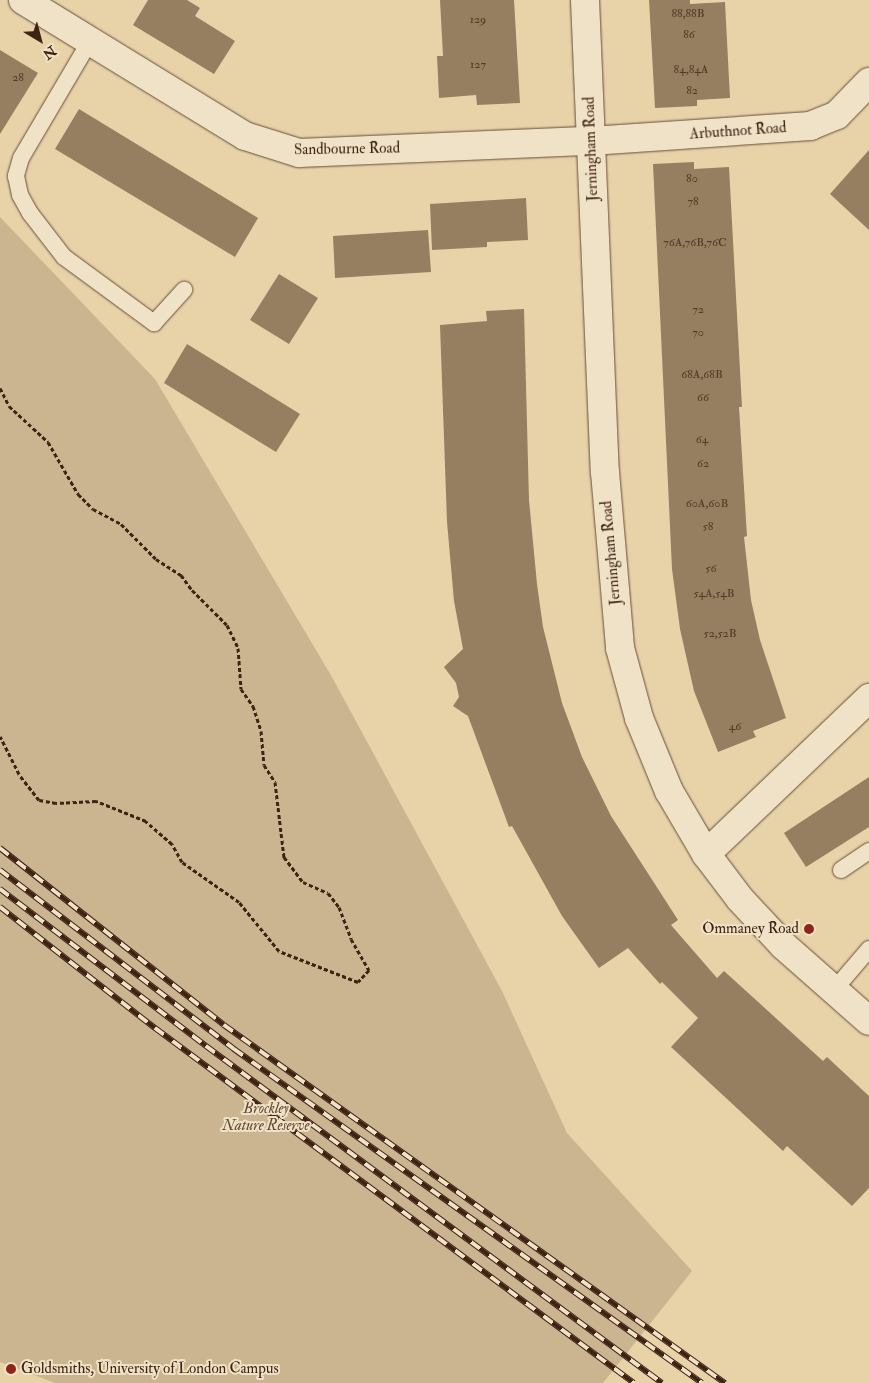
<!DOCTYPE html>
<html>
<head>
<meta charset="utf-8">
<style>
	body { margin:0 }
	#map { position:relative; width:869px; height:1383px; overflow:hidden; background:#e8d3a9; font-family:"IM FELL Double Pica",serif }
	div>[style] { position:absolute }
	.green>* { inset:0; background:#cbb590 }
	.building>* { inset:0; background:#967e61 }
	.path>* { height:3px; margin-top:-1.5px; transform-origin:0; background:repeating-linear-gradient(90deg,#3e2213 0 4px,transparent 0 6.5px) }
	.roads { filter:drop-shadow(0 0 1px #684e38) drop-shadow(0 0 1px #684e38) }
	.service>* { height:16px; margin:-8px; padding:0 8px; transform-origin:8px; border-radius:8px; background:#f0e2c7 }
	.minor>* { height:28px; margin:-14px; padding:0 14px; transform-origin:14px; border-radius:14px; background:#f0e2c7 }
	.rail>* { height:5.5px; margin-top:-2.75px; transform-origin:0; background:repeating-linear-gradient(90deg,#f0e2c7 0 11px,#3e2213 0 22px); box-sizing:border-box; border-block:1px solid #3e2213 }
	.dots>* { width:14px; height:14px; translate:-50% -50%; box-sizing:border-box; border:2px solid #f0e2c7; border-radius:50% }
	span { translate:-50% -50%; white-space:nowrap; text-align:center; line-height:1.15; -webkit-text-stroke:4px #f0e2c7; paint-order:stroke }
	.number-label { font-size:12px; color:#543926 }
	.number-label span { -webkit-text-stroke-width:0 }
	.street-label { font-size:15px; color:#3e2213 }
	.poi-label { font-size:15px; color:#3e2213 }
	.right { translate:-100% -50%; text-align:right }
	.left { translate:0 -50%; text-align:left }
	.park-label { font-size:15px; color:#614732; font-style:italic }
	.north { position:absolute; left:15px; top:15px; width:50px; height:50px; -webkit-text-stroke:4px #f0e2c7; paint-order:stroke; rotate:143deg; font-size:14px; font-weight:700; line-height:20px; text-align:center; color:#3e2213 }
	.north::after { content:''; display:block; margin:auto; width:18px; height:22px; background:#3e2213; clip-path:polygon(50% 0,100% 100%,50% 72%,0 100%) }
</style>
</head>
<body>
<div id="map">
	<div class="green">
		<div style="clip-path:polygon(0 217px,155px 379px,332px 677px,502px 991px,567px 1133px,692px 1271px,603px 1383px,55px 1383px,0 1362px)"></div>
	</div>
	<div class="building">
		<div style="clip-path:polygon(148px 0,187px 0,200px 8px,195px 16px,235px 41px,214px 74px,133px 25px)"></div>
		<div style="clip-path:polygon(440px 0,514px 0,520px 103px,477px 105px,476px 95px,439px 98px,437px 56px,443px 56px)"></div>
		<div style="clip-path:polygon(649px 0,690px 0,690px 4px,725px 2px,730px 98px,697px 100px,697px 106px,655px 108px)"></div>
		<div style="clip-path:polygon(0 50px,38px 73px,0 134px)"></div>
		<div style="clip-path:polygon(79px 109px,258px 218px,235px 257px,55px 149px)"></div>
		<div style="clip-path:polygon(869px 150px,869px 230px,830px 194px)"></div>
		<div style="clip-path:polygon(694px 162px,694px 169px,729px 167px,742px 407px,739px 407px,747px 536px,744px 537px,751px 600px,760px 640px,786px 718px,753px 731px,756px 737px,718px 752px,694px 691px,680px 629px,672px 569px,653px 164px)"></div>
		<div style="clip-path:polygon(526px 198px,528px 240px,487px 242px,487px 247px,432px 250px,430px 204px)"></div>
		<div style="clip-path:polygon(428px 230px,431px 272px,335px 278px,333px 236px)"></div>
		<div style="clip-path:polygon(279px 274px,318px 298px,289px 344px,250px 320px)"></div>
		<div style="clip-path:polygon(524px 309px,529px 500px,537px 584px,543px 627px,562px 703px,582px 757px,611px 816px,678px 920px,671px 925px,717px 978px,724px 971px,823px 1061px,827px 1057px,869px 1096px,869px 1188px,852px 1206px,787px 1146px,783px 1151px,671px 1047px,698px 1018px,662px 982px,660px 984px,628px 948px,599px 968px,562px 916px,512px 826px,509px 827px,468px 716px,453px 706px,459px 697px,456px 683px,444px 667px,463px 649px,454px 601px,447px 522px,440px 325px,487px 321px,486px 311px)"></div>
		<div style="clip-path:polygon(187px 344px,300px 414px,276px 452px,164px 383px)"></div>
		<div style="clip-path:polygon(869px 777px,869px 827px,806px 867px,784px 833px)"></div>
	</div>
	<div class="path">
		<div style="left:0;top:388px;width:20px;rotate:63deg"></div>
		<div style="left:9px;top:406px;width:53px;rotate:42.7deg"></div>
		<div style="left:48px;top:442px;width:60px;rotate:60deg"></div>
		<div style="left:78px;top:494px;width:21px;rotate:45deg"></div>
		<div style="left:93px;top:509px;width:32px;rotate:28deg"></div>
		<div style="left:121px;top:524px;width:49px;rotate:45deg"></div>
		<div style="left:156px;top:559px;width:30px;rotate:33deg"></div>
		<div style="left:181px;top:575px;width:19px;rotate:54deg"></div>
		<div style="left:192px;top:590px;width:49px;rotate:45deg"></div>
		<div style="left:227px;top:625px;width:25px;rotate:64deg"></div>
		<div style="left:238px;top:648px;width:41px;rotate:85.8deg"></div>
		<div style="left:241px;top:689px;width:21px;rotate:55deg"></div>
		<div style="left:253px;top:706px;width:26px;rotate:72deg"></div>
		<div style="left:261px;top:731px;width:34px;rotate:85deg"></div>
		<div style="left:264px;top:765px;width:20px;rotate:57deg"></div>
		<div style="left:275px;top:782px;width:76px;rotate:83.2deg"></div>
		<div style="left:284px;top:857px;width:31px;rotate:53deg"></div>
		<div style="left:303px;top:882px;width:27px;rotate:24deg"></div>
		<div style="left:328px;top:893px;width:18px;rotate:52deg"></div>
		<div style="left:339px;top:907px;width:34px;rotate:69deg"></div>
		<div style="left:351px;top:939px;width:36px;rotate:60deg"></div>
		<div style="left:369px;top:970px;width:16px;rotate:133deg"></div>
		<div style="left:358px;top:982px;width:85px;rotate:-158.6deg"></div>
		<div style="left:279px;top:951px;width:63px;rotate:-129.2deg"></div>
		<div style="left:239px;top:902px;width:70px;rotate:-144.9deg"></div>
		<div style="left:182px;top:862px;width:21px;rotate:-119deg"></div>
		<div style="left:172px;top:844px;width:35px;rotate:-139deg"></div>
		<div style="left:146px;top:821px;width:54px;rotate:-158.2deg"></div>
		<div style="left:96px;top:801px;width:40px;rotate:177.1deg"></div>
		<div style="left:56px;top:803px;width:17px;rotate:-170deg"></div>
		<div style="left:39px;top:800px;width:33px;rotate:-128deg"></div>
		<div style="left:19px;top:774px;width:42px;rotate:-116.6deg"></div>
	</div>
	<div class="roads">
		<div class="service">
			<div style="left:90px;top:41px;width:136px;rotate:120.5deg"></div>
			<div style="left:21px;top:158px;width:19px;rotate:106deg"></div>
			<div style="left:16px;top:176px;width:19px;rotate:78deg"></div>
			<div style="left:20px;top:195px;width:21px;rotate:61deg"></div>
			<div style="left:30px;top:213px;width:56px;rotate:52.3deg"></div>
			<div style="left:64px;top:257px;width:112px;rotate:36.3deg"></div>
			<div style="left:154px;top:323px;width:45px;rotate:-47.7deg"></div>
			<div style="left:841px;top:870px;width:34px;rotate:-34deg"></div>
			<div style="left:834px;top:990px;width:54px;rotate:-49.5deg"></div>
		</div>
		<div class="minor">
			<div style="left:23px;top:0;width:260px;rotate:31.5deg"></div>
			<div style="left:245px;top:136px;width:57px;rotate:17.5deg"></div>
			<div style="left:299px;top:153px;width:292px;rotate:-2.4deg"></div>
			<div style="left:591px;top:141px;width:220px;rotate:-3.9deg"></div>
			<div style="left:810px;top:126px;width:29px;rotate:-22deg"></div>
			<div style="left:837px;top:115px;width:46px;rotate:-45.9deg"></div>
			<div style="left:585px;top:0;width:472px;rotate:87.6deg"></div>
			<div style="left:605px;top:472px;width:177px;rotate:85.1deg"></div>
			<div style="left:620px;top:648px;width:73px;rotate:74.8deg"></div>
			<div style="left:639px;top:718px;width:79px;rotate:67.7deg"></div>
			<div style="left:669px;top:791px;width:73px;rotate:59.6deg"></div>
			<div style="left:706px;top:854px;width:56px;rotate:52.9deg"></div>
			<div style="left:740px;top:899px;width:64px;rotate:46.9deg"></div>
			<div style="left:784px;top:946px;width:113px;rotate:41.4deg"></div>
			<div style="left:706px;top:854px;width:226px;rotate:-43.7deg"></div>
		</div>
	</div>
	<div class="rail">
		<div style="left:0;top:848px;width:285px;rotate:38.3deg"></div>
		<div style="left:224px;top:1025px;width:616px;rotate:35.55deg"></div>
		<div style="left:0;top:870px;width:295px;rotate:37.4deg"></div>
		<div style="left:234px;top:1049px;width:575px;rotate:35.51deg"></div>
		<div style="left:0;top:889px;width:259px;rotate:37.3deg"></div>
		<div style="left:206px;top:1046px;width:567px;rotate:36.47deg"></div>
		<div style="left:0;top:907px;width:197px;rotate:38deg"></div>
		<div style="left:155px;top:1028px;width:596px;rotate:36.54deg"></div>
	</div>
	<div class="dots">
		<div style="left:809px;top:929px;background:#8f2418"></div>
		<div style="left:11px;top:1369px;background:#8f2418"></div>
	</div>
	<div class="number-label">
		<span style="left:688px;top:14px">88,88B</span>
		<span style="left:478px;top:20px">129</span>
		<span style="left:689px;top:35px">86</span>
		<span style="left:478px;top:65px">127</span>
		<span style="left:691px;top:70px">84,84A</span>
		<span style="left:18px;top:78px">28</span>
		<span style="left:692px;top:91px">82</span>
		<span style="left:692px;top:179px">80</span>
		<span style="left:693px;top:202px">78</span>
		<span style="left:695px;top:243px">76A,76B,76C</span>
		<span style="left:698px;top:310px">72</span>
		<span style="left:698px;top:333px">70</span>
		<span style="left:702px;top:375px">68A,68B</span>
		<span style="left:703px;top:398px">66</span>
		<span style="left:702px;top:440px">64</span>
		<span style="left:703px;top:464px">62</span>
		<span style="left:707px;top:504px">60A,60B</span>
		<span style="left:708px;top:527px">58</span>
		<span style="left:711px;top:569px">56</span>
		<span style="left:714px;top:594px">54A,54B</span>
		<span style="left:720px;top:634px">52,52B</span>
		<span style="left:735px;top:727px">46</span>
	</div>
	<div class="street-label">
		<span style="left:738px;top:131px;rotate:-4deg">Arbuthnot Road</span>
		<span style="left:347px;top:149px;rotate:-1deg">Sandbourne Road</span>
		<span style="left:591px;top:149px;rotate:-92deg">Jerningham Road</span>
		<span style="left:611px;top:553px;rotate:-95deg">Jerningham Road</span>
	</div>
	<div class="poi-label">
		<span class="right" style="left:799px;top:929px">Ommaney Road</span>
		<span class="left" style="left:21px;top:1369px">Goldsmiths, University of London Campus</span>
	</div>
	<div class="park-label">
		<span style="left:266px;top:1117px">Brockley<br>Nature Reserve</span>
	</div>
	<div class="north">N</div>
</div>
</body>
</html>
